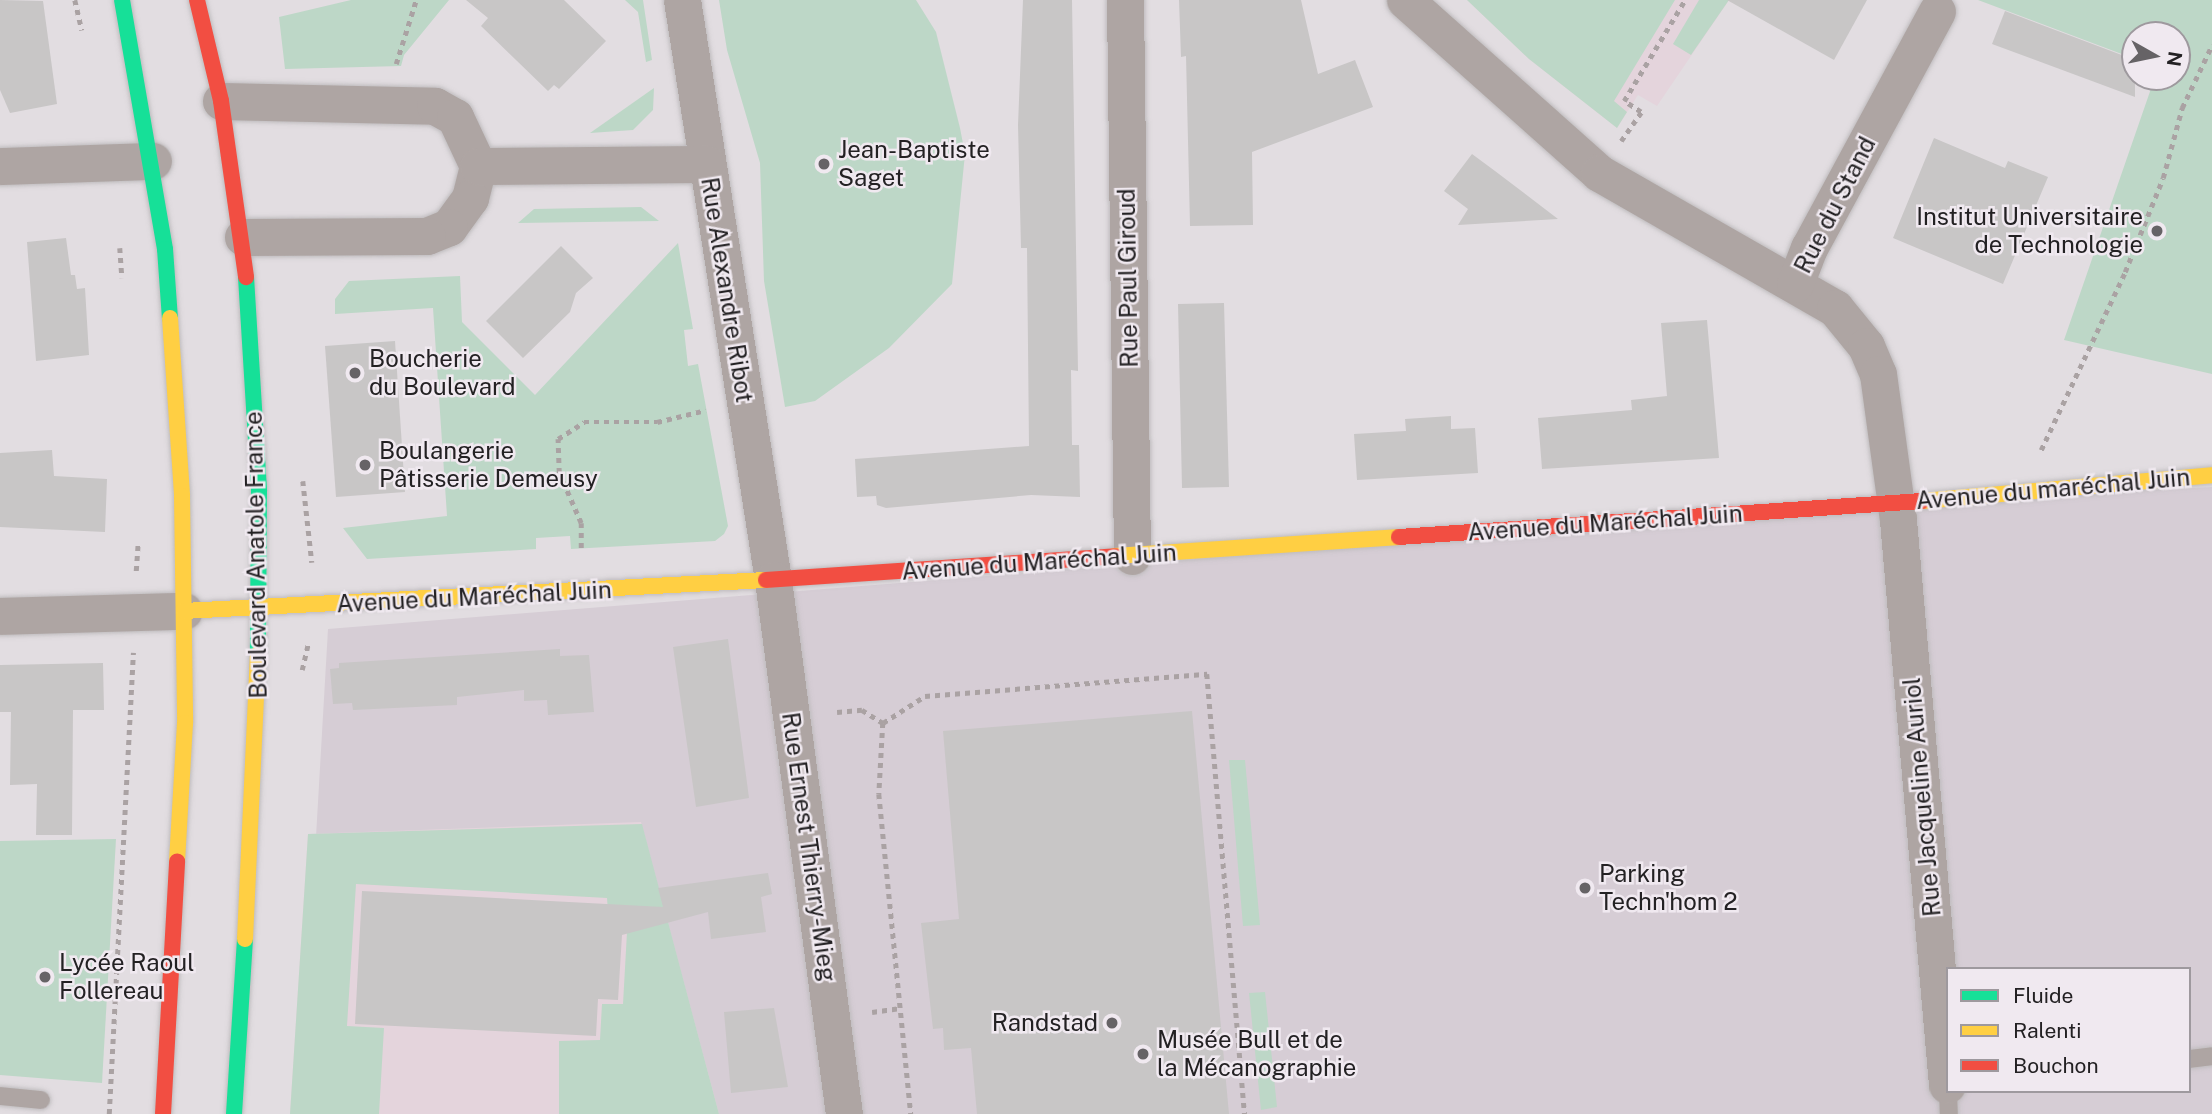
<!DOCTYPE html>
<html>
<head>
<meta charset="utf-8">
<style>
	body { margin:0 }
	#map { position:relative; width:2212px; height:1114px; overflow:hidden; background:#e2dde1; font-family:"Public Sans",sans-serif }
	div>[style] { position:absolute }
	.built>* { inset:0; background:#d6cdd5 }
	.education>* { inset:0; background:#e4d4dc }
	.green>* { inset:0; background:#bdd7c7 }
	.building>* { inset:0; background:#c8c6c6 }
	.path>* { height:4.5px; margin-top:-2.25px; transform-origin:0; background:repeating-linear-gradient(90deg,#aaa2a3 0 5px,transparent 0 10px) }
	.roads { filter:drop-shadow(0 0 2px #bfbcbe) drop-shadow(0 0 2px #bfbcbe) }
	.lane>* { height:18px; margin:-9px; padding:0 9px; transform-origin:9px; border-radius:9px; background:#aea5a3 }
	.street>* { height:37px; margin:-18.5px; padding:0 18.5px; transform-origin:18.5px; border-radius:18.5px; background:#aea5a3 }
	.fast>* { height:16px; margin:-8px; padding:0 8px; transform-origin:8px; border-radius:8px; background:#16e098 }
	.slow>* { height:16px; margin:-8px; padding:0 8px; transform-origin:8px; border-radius:8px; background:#ffcf43 }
	.jam>* { height:16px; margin:-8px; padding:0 8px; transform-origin:8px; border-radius:8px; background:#f24e42 }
	.dots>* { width:19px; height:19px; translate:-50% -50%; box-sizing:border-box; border:4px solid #f0e9f0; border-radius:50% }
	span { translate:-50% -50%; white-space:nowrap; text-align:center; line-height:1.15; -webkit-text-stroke:5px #f0e9f0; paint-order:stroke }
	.poi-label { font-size:24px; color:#232123 }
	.left { translate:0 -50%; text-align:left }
	.right { translate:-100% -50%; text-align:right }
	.street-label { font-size:24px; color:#232123 }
	.legend { position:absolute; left:1946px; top:967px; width:245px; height:126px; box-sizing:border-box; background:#f0e9f0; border:2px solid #9e999e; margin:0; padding:9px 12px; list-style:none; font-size:21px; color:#232123 }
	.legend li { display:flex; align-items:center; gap:14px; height:35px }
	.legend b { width:35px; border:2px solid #9e999e }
	.north { position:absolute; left:2121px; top:21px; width:70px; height:70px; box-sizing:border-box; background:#f0e9f0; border:2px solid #9e999e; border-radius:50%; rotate:99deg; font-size:19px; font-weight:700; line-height:28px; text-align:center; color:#232123 }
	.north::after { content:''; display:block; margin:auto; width:24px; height:32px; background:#666366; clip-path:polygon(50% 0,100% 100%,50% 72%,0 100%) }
</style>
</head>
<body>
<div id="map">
	<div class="built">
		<div style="clip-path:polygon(evenodd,2212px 487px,2212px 1114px,300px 1114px,328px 629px,1894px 503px,2212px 487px,1948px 969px,2189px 969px,2189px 1091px,1948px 1091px,1948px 969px)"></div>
	</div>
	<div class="education">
		<div style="clip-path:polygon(1467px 0,1729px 0,1657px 106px,1638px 95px,1617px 128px,1529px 59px)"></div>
		<div style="clip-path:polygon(641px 822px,719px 1114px,290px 1114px,308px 834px)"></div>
	</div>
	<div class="green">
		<div style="clip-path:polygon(351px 0,449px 0,404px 55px,401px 66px,285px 69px,279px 17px)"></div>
		<div style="clip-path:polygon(625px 0,643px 0,652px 60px,646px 62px,638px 12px)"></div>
		<div style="clip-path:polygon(719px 0,916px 0,936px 32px,960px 128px,965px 154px,952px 284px,889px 348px,815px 401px,785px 407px,764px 281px,760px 163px,727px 50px)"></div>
		<div style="clip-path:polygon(1467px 0,1675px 0,1614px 101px,1627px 112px,1617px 128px,1529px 59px)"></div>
		<div style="clip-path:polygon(1699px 0,1729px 0,1691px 55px,1673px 44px)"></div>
		<div style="clip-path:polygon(1978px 0,2212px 0,2212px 374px,2064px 340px,2155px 77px,2177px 77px,2177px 35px,2135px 35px,2135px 59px)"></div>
		<div style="clip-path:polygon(654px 88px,653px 110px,633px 130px,590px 133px)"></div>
		<div style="clip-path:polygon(641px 207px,659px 221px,518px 223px,534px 209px)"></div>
		<div style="clip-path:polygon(678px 243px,693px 329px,684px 330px,688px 366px,698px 364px,728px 526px,724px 534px,715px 541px,571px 549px,570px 536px,536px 538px,536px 549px,367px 559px,343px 528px,447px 516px,433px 308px,335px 314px,335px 299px,349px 281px,460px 276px,462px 322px,535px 395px)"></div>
		<div style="clip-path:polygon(1229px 760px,1245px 760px,1260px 925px,1243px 926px)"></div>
		<div style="clip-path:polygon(642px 824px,719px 1114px,559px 1114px,559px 1041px,600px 1040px,602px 1004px,623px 1004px,628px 914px,608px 912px,607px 898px,356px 884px,347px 1026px,384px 1028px,379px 1114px,290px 1114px,308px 834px)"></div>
		<div style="clip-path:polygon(116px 839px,102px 1083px,0 1075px,0 841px)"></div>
		<div style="clip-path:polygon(1265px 992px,1277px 1107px,1261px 1110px,1249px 993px)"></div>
	</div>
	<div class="building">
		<div style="clip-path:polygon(0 0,43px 1px,57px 104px,10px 113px,0 90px)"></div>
		<div style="clip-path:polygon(466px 0,564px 0,606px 41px,559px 89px,554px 85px,548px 91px,481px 26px,488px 18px)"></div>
		<div style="clip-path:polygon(1023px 0,1072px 0,1078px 371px,1071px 370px,1072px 445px,1079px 445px,1080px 497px,1031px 495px,886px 508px,877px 505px,876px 496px,857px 497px,855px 459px,1029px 446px,1027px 248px,1021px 248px,1018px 125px)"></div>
		<div style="clip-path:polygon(1179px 0,1301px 0,1318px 74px,1355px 60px,1373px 107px,1252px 152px,1253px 225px,1190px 226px,1186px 56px,1181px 57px)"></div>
		<div style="clip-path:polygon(1727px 0,1867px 0,1834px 60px)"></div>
		<div style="clip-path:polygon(2005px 11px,2135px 60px,2135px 97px,1992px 44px)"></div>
		<div style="clip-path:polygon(1934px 138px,2005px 168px,2008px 161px,2048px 177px,2003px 284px,1893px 238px)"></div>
		<div style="clip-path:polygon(1472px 154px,1495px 171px,1558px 219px,1458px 225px,1468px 209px,1444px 191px)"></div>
		<div style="clip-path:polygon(66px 238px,71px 275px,75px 275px,77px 289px,85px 288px,89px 355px,36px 361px,27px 242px)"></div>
		<div style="clip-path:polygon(561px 246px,593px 278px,576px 293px,570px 312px,523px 358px,486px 321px)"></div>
		<div style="clip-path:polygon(1224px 303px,1229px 487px,1182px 488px,1178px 304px)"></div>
		<div style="clip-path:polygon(1707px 320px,1719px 458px,1542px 469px,1538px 418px,1632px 410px,1631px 400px,1667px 396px,1661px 323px)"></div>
		<div style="clip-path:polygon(395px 341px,405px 492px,336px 497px,325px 346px)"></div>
		<div style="clip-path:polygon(1451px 416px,1451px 429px,1475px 428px,1478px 473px,1357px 480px,1354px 434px,1406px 431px,1405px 419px)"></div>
		<div style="clip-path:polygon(52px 450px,54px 476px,107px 479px,105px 532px,0 527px,0 453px)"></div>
		<div style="clip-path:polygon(728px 639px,749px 798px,696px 807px,673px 647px)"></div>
		<div style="clip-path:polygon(560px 649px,560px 656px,589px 655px,594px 712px,548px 715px,547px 700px,524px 701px,524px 690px,457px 697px,457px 705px,353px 710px,352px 703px,333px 704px,330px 669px,339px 668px,339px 663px)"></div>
		<div style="clip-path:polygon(103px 663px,104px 710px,73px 710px,72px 835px,36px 835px,37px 784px,10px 785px,11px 712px,0 712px,0 665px)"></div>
		<div style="clip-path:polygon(1192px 711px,1229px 1114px,977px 1114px,971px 1048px,944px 1050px,943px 1028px,933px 1029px,921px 923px,959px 919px,943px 731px)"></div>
		<div style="clip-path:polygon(768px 873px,772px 894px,761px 897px,766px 932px,711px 939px,708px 912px,622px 935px,618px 1000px,598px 999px,596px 1036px,355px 1024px,362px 891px,663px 907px,658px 888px)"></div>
		<div style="clip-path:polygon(774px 1008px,788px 1087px,731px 1093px,724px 1012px)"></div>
	</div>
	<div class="path">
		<div style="left:75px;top:0;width:31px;rotate:77deg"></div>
		<div style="left:396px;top:64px;width:67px;rotate:-72.6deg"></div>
		<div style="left:1621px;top:141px;width:35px;rotate:-55deg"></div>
		<div style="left:1641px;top:112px;width:20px;rotate:-147deg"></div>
		<div style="left:1624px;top:101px;width:118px;rotate:-58.9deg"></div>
		<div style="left:120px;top:248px;width:30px;rotate:86deg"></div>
		<div style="left:2041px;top:450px;width:197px;rotate:-64.7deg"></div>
		<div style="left:2125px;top:272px;width:101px;rotate:-68deg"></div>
		<div style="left:2163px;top:178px;width:73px;rotate:-74.8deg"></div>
		<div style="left:2182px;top:108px;width:70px;rotate:-64.5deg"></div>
		<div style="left:303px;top:481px;width:82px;rotate:83.7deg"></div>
		<div style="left:581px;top:548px;width:25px;rotate:-90deg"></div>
		<div style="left:581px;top:523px;width:55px;rotate:-113.7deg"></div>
		<div style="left:559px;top:473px;width:34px;rotate:-92deg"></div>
		<div style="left:558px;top:439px;width:31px;rotate:-33deg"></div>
		<div style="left:584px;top:422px;width:73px"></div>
		<div style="left:657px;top:422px;width:50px;rotate:-13.8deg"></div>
		<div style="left:136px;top:571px;width:26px;rotate:-86deg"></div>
		<div style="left:302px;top:670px;width:27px;rotate:-77deg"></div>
		<div style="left:837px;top:712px;width:25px;rotate:-5deg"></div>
		<div style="left:862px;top:710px;width:25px;rotate:32deg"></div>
		<div style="left:883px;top:723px;width:71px;rotate:93.2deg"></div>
		<div style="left:879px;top:794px;width:322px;rotate:84.3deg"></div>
		<div style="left:883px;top:723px;width:50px;rotate:-32.7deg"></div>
		<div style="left:925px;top:696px;width:283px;rotate:-4.5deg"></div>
		<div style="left:1207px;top:674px;width:442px;rotate:85.1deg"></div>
		<div style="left:872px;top:1012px;width:27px;rotate:-8deg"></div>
		<div style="left:109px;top:1114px;width:462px;rotate:-87deg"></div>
	</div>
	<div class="roads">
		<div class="lane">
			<div style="left:2189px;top:1059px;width:23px;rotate:-7deg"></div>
			<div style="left:1948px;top:1091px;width:23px;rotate:88deg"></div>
			<div style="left:0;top:1096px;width:41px;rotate:5.6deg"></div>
		</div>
		<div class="street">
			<div style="left:682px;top:0;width:587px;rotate:81.08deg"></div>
			<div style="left:773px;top:580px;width:539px;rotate:82.43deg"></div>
			<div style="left:1125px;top:0;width:556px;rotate:89.28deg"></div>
			<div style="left:1405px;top:0;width:260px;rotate:41.7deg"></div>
			<div style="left:1599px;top:173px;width:272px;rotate:29.8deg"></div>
			<div style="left:1835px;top:308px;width:49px;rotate:50.8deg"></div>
			<div style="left:1866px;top:346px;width:30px;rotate:67deg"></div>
			<div style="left:1878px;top:374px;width:147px;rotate:82.2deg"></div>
			<div style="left:1898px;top:520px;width:567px;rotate:85.04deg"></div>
			<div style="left:221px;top:101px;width:214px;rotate:1.3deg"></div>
			<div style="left:435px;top:106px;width:23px;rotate:29deg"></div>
			<div style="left:455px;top:117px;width:54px;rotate:64.9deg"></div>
			<div style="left:478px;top:166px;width:33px;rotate:104deg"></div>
			<div style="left:470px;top:198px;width:36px;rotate:126deg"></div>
			<div style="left:449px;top:227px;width:24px;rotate:158deg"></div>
			<div style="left:427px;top:236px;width:184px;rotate:179.7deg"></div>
			<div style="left:0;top:166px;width:153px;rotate:-1.9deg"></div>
			<div style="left:478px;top:166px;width:229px;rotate:-0.5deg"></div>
			<div style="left:1795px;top:284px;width:39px;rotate:-69deg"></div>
			<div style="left:1809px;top:248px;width:269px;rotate:-61.6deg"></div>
			<div style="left:0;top:616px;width:184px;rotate:-1.6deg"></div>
		</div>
		<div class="fast">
			<div style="left:122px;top:0;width:253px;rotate:80.2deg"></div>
			<div style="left:165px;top:249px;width:69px;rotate:85.9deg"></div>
			<div style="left:246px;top:277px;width:215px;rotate:86.5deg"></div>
			<div style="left:259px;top:492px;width:162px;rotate:90.4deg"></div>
			<div style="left:234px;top:1114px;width:175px;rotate:-86.4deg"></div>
		</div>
		<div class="slow">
			<div style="left:170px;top:318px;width:178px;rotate:86.1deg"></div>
			<div style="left:182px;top:496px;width:227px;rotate:89.2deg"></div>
			<div style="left:185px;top:723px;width:138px;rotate:93.3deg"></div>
			<div style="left:1922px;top:501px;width:291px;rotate:-5.1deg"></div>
			<div style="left:1115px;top:556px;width:285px;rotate:-3.8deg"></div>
			<div style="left:184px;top:611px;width:583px;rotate:-3.05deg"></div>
			<div style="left:245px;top:939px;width:285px;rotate:-87.4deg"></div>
		</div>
		<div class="jam">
			<div style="left:197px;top:0;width:104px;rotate:76.6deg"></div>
			<div style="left:221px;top:101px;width:178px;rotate:81.9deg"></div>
			<div style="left:1399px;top:537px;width:524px;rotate:-3.94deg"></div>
			<div style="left:766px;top:580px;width:350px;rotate:-3.9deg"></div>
			<div style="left:163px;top:1114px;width:253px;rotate:-86.8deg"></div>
		</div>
	</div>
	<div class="dots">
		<div style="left:824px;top:164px;background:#666366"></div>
		<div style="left:2157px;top:231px;background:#666366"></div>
		<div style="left:355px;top:373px;background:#666366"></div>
		<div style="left:365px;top:465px;background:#666366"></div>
		<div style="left:1585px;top:888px;background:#666366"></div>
		<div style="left:45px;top:977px;background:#666366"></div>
		<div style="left:1112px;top:1023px;background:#666366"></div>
		<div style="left:1143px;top:1054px;background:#666366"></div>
	</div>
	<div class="poi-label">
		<span class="left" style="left:838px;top:164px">Jean-Baptiste<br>Saget</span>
		<span class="right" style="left:2143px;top:231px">Institut Universitaire<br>de Technologie</span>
		<span class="left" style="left:369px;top:373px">Boucherie<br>du Boulevard</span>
		<span class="left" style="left:379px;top:465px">Boulangerie<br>Pâtisserie Demeusy</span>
		<span class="left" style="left:1599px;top:888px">Parking<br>Techn'hom 2</span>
		<span class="left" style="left:59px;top:977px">Lycée Raoul<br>Follereau</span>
		<span class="right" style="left:1098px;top:1023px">Randstad</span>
		<span class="left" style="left:1157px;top:1054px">Musée Bull et de<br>la Mécanographie</span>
	</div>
	<div class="street-label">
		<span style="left:1835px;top:205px;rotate:-63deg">Rue du Stand</span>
		<span style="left:1128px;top:278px;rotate:-91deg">Rue Paul Giroud</span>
		<span style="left:727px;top:290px;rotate:81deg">Rue Alexandre Ribot</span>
		<span style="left:2053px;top:489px;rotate:-5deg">Avenue du maréchal Juin</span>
		<span style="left:1605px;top:523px;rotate:-4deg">Avenue du Maréchal Juin</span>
		<span style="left:256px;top:555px;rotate:-91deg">Boulevard Anatole France</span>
		<span style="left:1039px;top:562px;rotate:-4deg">Avenue du Maréchal Juin</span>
		<span style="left:474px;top:597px;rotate:-3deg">Avenue du Maréchal Juin</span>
		<span style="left:1922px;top:797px;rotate:-95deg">Rue Jacqueline Auriol</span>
		<span style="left:809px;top:847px;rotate:82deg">Rue Ernest Thierry-Mieg</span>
	</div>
	<ul class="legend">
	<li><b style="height:9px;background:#16e098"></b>Fluide</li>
	<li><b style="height:9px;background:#ffcf43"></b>Ralenti</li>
	<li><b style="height:9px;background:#f24e42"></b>Bouchon</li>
	</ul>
	<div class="north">N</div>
</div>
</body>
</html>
